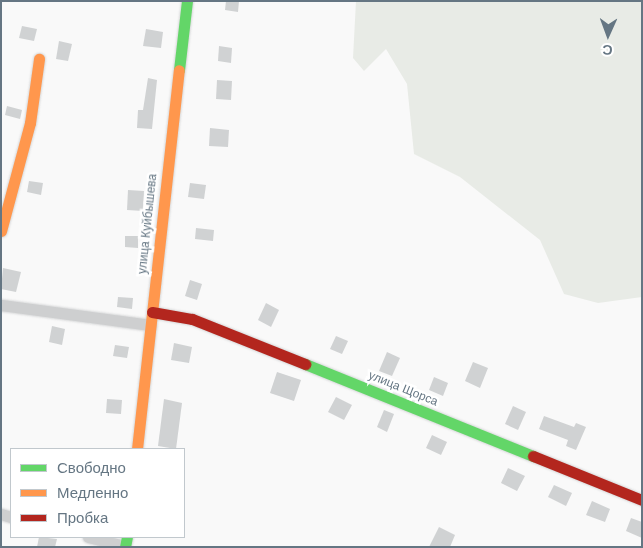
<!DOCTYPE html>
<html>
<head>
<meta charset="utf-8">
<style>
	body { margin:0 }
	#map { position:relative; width:643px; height:548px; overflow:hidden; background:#f9f9f9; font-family:Arial,sans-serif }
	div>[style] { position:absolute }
	.green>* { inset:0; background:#e8ebe6 }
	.building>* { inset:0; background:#d0d2d3 }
	.roads { filter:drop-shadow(0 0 1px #d5d6d7) drop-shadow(0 0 1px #d5d6d7) }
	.street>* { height:11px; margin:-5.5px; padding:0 5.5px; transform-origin:5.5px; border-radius:5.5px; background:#cecfd0 }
	.fast>* { height:11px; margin:-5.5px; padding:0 5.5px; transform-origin:5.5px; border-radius:5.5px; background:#63d668 }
	.slow>* { height:11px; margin:-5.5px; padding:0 5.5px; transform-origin:5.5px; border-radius:5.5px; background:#ff974d }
	.jam>* { height:11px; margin:-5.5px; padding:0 5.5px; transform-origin:5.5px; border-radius:5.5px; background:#b3261e }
	span { translate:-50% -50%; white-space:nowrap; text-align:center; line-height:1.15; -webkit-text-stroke:5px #fff; paint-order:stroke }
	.street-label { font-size:12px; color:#657683 }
	.frame { position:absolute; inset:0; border:2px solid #657683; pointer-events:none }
	.legend { position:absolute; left:10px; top:448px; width:175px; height:90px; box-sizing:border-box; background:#fff; border:1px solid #c1c8cd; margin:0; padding:6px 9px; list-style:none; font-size:15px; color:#657683 }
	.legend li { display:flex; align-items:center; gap:10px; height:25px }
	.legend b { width:25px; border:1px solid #c1c8cd }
	.north { position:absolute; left:583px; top:10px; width:50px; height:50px; -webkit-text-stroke:4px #fff; paint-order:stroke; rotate:182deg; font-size:14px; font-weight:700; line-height:20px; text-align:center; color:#657683 }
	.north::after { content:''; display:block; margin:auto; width:18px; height:22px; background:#657683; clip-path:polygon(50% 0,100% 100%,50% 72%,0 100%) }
</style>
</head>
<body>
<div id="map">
	<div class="green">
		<div style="clip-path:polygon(356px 1px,642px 1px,642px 297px,598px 303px,564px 294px,540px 240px,460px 177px,414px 154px,407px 84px,386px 49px,364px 71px,353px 58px)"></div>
	</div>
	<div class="building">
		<div style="clip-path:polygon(226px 1px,239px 1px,238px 12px,225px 10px)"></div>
		<div style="clip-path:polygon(22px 26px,37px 29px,34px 41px,19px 38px)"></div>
		<div style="clip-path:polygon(146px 29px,163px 32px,161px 48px,143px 46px)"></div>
		<div style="clip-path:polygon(59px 41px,72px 44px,68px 61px,56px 59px)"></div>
		<div style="clip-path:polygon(219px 46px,232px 48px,231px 63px,218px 61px)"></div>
		<div style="clip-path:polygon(148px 78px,157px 80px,152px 129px,137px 128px,138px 110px,143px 110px)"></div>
		<div style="clip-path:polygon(217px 80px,232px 81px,231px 100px,216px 99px)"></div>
		<div style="clip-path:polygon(7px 106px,22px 110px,20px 119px,5px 115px)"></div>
		<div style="clip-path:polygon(210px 128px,229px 130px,228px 147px,209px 146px)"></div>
		<div style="clip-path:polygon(29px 181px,43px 183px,41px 195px,27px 192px)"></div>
		<div style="clip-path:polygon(190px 183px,206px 185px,204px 199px,188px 197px)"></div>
		<div style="clip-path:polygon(128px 190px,144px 191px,143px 211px,127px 210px)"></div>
		<div style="clip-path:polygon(196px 228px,214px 230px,213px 241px,195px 239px)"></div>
		<div style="clip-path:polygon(125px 236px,138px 236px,138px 248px,125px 247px)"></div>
		<div style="clip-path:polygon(3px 268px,21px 272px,16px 292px,1px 289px)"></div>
		<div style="clip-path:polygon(190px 280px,202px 284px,197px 300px,185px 296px)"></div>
		<div style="clip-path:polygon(118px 297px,133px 298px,132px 309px,117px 307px)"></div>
		<div style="clip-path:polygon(266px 303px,279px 310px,271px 327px,258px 320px)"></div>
		<div style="clip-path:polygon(52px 326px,65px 329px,62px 345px,49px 342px)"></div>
		<div style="clip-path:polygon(336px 336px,348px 341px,342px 354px,330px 349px)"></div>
		<div style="clip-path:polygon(174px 343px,192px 347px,189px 363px,171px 360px)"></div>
		<div style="clip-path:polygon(115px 345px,129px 347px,127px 358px,113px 356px)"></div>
		<div style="clip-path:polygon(387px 352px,400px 358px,392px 376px,379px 371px)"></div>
		<div style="clip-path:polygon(473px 362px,488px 368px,480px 388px,465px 381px)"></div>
		<div style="clip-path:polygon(277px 372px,301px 380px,294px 401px,270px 393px)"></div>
		<div style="clip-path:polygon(434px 377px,448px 383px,443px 396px,429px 390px)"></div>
		<div style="clip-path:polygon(336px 397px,352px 405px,344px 420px,328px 412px)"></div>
		<div style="clip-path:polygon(107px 399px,122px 400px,121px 414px,106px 413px)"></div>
		<div style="clip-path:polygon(164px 399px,182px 403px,176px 449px,158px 446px)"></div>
		<div style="clip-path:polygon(513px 406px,526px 412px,518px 430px,505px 424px)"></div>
		<div style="clip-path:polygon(384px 410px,394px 414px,387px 432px,377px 427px)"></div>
		<div style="clip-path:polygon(544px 416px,574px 427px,576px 423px,586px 427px,576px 450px,566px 446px,568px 440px,539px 429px)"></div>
		<div style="clip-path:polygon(432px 435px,447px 442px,441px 455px,426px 448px)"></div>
		<div style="clip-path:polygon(508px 468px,525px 476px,517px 491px,501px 483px)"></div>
		<div style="clip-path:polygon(554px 485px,572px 493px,566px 506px,548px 497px)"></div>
		<div style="clip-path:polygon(592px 501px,610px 509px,605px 522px,586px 515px)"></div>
		<div style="clip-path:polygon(631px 518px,642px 522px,642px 538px,626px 531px)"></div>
		<div style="clip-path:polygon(439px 527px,455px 535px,450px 547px,429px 547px)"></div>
		<div style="clip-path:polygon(39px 537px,57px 539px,55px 547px,37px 547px)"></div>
	</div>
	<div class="roads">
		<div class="street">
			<div style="left:1px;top:305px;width:151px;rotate:7.6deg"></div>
			<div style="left:1px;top:514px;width:10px;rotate:17deg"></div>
			<div style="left:88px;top:537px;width:38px;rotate:14deg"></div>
		</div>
		<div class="fast">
			<div style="left:179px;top:70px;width:69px;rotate:-83.4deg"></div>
			<div style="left:305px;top:364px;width:246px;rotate:22deg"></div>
			<div style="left:125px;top:547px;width:10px;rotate:-79deg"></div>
		</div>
		<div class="slow">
			<div style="left:1px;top:231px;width:112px;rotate:-75deg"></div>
			<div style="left:30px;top:123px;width:65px;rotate:-82deg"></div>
			<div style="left:137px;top:449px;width:381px;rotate:-83.7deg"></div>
		</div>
		<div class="jam">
			<div style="left:152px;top:312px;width:41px;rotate:9.9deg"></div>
			<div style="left:192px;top:319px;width:122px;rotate:21.7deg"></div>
			<div style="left:533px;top:456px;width:118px;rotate:22deg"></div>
		</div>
	</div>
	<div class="street-label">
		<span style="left:148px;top:224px;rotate:-84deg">улица Куйбышева</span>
		<span style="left:403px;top:389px;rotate:22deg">улица Щорса</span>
	</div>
	<div class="frame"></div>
	<ul class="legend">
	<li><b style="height:6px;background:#63d668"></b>Свободно</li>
	<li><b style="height:6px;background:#ff974d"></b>Медленно</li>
	<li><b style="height:6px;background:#b3261e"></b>Пробка</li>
	</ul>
	<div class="north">С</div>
</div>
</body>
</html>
